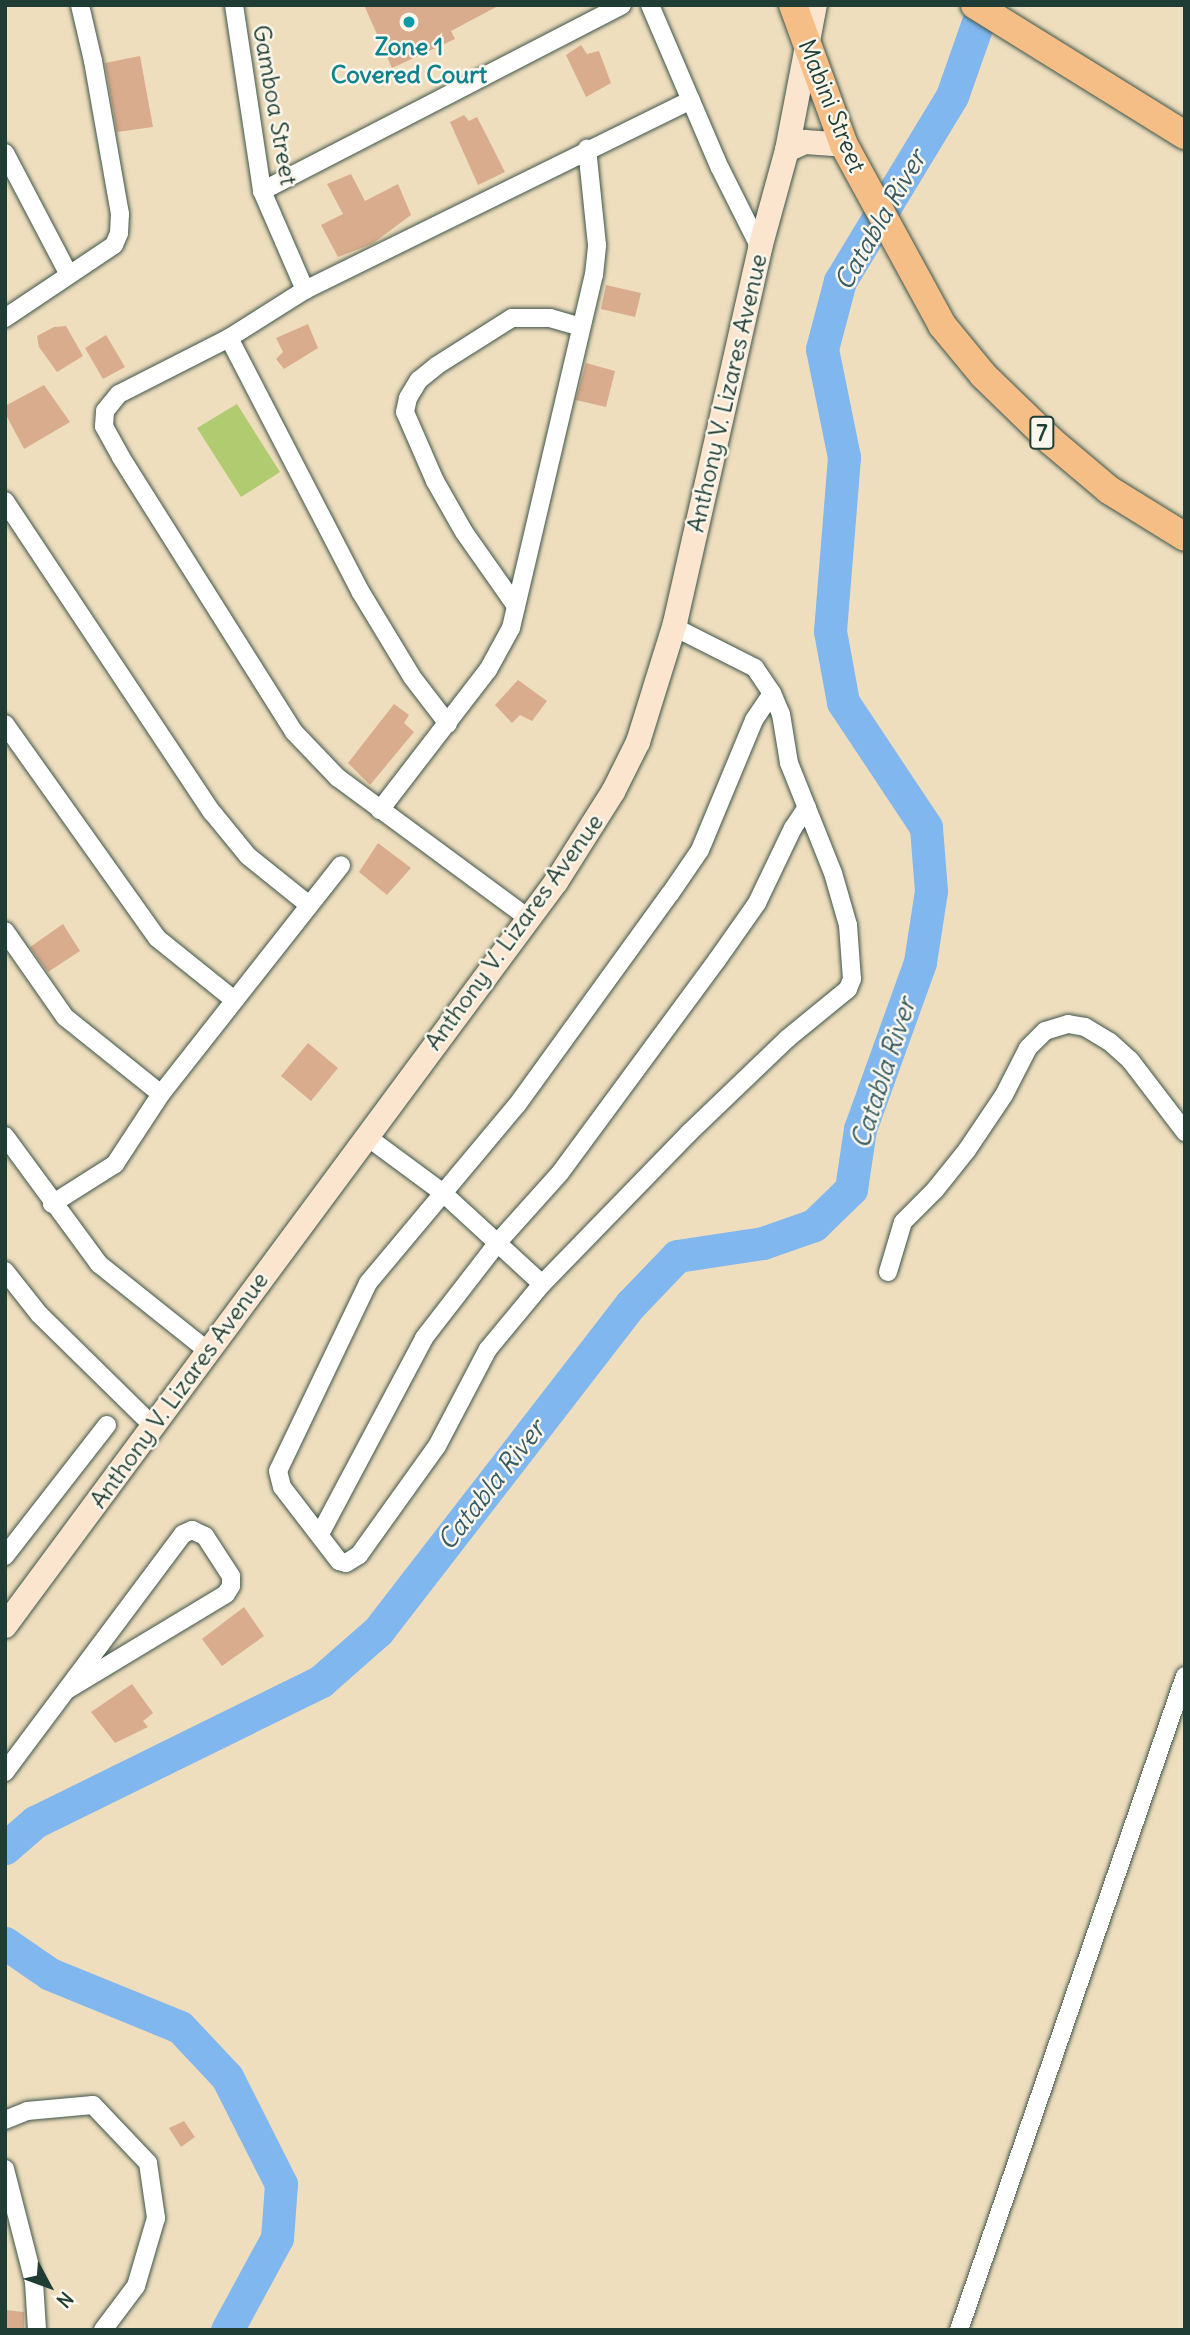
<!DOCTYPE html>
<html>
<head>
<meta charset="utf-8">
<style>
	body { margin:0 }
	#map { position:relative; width:1190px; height:2335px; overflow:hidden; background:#efdebe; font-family:Delius,sans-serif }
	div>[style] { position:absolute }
	.green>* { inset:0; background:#b1cb71 }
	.river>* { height:33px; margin:-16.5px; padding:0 16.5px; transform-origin:16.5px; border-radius:16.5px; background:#80b7ef }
	.building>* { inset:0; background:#d8ac8d }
	.roads { filter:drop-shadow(0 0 2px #3e5549) drop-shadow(0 0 2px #3e5549) }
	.street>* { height:18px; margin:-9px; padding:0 9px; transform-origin:9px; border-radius:9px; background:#fff }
	.secondary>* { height:24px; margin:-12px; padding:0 12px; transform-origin:12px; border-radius:12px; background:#fbe5cf }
	.primary>* { height:28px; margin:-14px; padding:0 14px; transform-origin:14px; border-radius:14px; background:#f6be87 }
	.dots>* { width:19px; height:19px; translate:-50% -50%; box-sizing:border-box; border:4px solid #fbf7ec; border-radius:50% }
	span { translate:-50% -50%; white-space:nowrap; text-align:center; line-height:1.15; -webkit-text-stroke:5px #fbf7ec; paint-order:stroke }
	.shield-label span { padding:2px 5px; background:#fbf7ec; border:2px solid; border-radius:5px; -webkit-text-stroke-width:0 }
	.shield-label { font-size:23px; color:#1f3d34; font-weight:700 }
	.culture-label { font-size:24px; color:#0d838f; font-weight:700 }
	.street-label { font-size:24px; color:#1f3d34 }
	.water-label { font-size:26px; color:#375c63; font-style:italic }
	.frame { position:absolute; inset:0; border:7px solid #1f3d34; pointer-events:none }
	.north { position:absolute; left:14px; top:2251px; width:70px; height:70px; -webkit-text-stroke:5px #fbf7ec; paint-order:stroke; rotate:131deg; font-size:19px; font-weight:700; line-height:28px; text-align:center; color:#1f3d34 }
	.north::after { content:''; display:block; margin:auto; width:24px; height:32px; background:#1f3d34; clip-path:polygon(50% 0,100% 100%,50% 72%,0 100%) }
</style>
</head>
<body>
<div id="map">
	<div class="green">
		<div style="clip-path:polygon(237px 404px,280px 472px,241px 497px,197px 428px)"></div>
	</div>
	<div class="river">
		<div style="left:5px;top:1848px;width:40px;rotate:-41deg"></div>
		<div style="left:35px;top:1822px;width:319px;rotate:-26.2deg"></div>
		<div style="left:321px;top:1681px;width:76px;rotate:-41.3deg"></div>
		<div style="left:378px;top:1631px;width:413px;rotate:-52.3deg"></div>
		<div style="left:631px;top:1304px;width:66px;rotate:-46.2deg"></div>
		<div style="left:677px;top:1256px;width:87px;rotate:-8.6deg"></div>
		<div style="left:763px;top:1243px;width:54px;rotate:-19.4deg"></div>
		<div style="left:814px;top:1225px;width:52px;rotate:-44.2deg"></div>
		<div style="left:851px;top:1189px;width:61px;rotate:-81.5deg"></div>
		<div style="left:860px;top:1129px;width:177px;rotate:-70.2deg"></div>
		<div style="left:920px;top:962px;width:72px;rotate:-81.2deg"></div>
		<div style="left:931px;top:891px;width:64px;rotate:-94.5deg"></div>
		<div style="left:926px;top:827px;width:150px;rotate:-123.6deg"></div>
		<div style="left:843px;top:702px;width:72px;rotate:-100.4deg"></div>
		<div style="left:830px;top:631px;width:175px;rotate:-85.4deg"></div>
		<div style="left:844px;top:457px;width:110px;rotate:-101.5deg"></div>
		<div style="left:822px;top:349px;width:70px;rotate:-75.2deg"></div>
		<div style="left:840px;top:281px;width:216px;rotate:-58.8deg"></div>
		<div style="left:952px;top:96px;width:96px;rotate:-70.6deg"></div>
		<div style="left:5px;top:1943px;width:55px;rotate:34.6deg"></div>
		<div style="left:50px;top:1974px;width:140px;rotate:22.2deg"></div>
		<div style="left:180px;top:2027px;width:69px;rotate:46.8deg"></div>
		<div style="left:227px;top:2077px;width:120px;rotate:63.2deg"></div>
		<div style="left:281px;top:2184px;width:54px;rotate:94.2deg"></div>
		<div style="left:277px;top:2238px;width:105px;rotate:118.5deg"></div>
	</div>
	<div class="building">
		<div style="clip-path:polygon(364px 5px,500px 5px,451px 31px,455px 39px,392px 68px)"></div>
		<div style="clip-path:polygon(581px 45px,587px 54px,599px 51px,611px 83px,586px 97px,566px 55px)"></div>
		<div style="clip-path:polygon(140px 56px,153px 127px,117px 132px,105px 63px)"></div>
		<div style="clip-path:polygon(464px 115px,469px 121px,477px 117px,505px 172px,478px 185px,450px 122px)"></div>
		<div style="clip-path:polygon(351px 174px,365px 201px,398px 184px,411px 215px,372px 244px,338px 257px,321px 225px,343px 214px,327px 184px)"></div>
		<div style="clip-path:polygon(606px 285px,641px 293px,635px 317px,601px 309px)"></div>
		<div style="clip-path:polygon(308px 324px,318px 348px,284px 369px,276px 359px,283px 352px,276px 338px)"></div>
		<div style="clip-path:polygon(66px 326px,83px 356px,57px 372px,39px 347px,37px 336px,54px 327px)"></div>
		<div style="clip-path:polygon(106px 335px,125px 367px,103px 379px,85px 348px)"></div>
		<div style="clip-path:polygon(586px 363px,615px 371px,606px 407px,576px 400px)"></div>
		<div style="clip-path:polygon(44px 385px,70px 422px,24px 449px,5px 413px,5px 406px)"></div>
		<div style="clip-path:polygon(518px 680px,547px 701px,532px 721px,520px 715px,512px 723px,495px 705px)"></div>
		<div style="clip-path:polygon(394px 704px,409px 715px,404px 723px,414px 732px,370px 785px,348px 763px)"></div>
		<div style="clip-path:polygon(378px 843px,411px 868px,387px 895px,359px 872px)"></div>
		<div style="clip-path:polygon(63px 924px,80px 951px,48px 972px,30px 947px)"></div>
		<div style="clip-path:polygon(308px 1043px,338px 1068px,311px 1101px,281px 1076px)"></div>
		<div style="clip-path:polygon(244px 1607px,264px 1636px,222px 1666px,202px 1639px)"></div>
		<div style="clip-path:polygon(132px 1684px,153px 1713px,143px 1721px,148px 1727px,115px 1743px,91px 1712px)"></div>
		<div style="clip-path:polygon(184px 2121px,195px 2137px,181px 2147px,169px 2128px)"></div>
		<div style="clip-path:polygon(5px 2310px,24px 2312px,24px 2330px,5px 2330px)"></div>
	</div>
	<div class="roads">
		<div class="street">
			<div style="left:234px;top:5px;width:188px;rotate:81.4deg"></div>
			<div style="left:262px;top:191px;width:108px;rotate:66.5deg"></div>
			<div style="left:650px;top:5px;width:177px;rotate:66.8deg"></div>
			<div style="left:720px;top:168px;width:89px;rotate:63.4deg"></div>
			<div style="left:5px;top:153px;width:136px;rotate:62.3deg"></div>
			<div style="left:262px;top:191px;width:405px;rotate:-27.3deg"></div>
			<div style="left:5px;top:318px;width:131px;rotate:-33.8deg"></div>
			<div style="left:114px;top:245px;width:13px;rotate:-67deg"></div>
			<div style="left:119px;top:233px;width:19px;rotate:-87deg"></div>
			<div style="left:120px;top:214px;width:155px;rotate:-100deg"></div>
			<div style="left:93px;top:61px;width:57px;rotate:-103.1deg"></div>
			<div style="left:229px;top:338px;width:285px;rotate:62.6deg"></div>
			<div style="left:360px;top:591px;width:100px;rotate:58.8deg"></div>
			<div style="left:412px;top:677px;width:59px;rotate:52.5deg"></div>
			<div style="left:5px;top:501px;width:374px;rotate:56.4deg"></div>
			<div style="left:212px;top:812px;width:57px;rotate:50.7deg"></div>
			<div style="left:248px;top:856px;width:78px;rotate:38.8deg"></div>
			<div style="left:516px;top:606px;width:90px;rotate:-125.1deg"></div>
			<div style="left:464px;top:532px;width:59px;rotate:-119.6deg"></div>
			<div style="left:435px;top:481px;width:75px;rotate:-113.5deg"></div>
			<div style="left:405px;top:412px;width:14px;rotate:-78deg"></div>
			<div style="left:408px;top:398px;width:21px;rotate:-59deg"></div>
			<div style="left:419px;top:380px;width:22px;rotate:-39deg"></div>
			<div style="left:436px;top:366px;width:90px;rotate:-32.3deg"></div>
			<div style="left:512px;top:318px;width:38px"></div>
			<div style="left:550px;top:318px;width:32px;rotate:16deg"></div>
			<div style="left:674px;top:627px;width:91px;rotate:26.8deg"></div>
			<div style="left:755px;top:668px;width:30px;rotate:56deg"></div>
			<div style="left:772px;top:693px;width:23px;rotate:67deg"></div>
			<div style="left:781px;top:714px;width:50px;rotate:80.7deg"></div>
			<div style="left:789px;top:763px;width:118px;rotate:68.2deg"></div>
			<div style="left:833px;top:873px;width:54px;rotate:73.9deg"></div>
			<div style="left:848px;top:925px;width:54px;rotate:85.8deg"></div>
			<div style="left:852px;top:979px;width:11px;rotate:112deg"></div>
			<div style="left:848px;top:989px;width:79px;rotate:140.7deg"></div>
			<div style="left:787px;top:1039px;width:136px;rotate:136.2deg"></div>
			<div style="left:689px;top:1133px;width:211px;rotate:134.2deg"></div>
			<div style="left:542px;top:1284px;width:85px;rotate:129.7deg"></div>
			<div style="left:488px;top:1349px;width:110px;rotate:117.7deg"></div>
			<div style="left:437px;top:1446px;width:134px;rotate:125.6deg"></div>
			<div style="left:359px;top:1555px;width:15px;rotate:148deg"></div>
			<div style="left:346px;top:1563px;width:7px;rotate:-164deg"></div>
			<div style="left:339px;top:1561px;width:93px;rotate:-127.6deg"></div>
			<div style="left:282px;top:1487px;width:16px;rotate:-104deg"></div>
			<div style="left:278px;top:1471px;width:208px;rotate:-64.4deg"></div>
			<div style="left:368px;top:1283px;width:232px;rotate:-50.1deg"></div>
			<div style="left:517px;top:1105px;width:261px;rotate:-54.1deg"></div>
			<div style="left:670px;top:894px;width:53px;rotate:-55.7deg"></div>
			<div style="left:700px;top:850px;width:141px;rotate:-67.4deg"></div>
			<div style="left:754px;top:720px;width:32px;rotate:-56deg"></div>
			<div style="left:5px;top:724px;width:262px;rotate:54.6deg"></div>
			<div style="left:157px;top:938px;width:99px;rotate:38.8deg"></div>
			<div style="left:380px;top:810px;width:177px;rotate:-52.4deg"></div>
			<div style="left:488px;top:670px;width:48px;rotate:-61.3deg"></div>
			<div style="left:511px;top:628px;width:363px;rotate:-76.8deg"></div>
			<div style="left:594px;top:275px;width:30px;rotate:-84deg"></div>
			<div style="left:597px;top:245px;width:97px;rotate:-95.9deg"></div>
			<div style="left:528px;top:918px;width:236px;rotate:-143.6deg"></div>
			<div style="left:338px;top:778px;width:64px;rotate:-133.7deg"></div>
			<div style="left:294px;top:732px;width:325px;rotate:-122.2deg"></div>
			<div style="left:121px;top:457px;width:35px;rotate:-119deg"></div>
			<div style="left:104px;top:426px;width:15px;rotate:-86deg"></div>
			<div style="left:105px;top:411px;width:22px;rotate:-51deg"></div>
			<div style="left:119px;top:394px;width:123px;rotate:-27deg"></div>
			<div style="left:229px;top:338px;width:90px;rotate:-32.3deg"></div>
			<div style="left:305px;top:290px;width:430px;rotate:-26.2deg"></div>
			<div style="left:5px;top:931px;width:105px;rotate:55.1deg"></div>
			<div style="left:65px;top:1017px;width:123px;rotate:38.7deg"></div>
			<div style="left:5px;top:1136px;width:159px;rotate:53.7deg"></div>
			<div style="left:99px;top:1264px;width:139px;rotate:38.6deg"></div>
			<div style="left:366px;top:1136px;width:96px;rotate:36.5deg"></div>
			<div style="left:443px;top:1193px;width:134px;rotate:42.6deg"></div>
			<div style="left:52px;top:1204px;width:75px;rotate:-32.4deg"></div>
			<div style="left:115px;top:1164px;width:84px;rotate:-56.7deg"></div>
			<div style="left:161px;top:1094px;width:291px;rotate:-51.8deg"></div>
			<div style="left:5px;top:1271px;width:55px;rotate:51.7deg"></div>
			<div style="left:39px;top:1314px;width:160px;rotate:44.5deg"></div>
			<div style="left:888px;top:1272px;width:52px;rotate:-73.3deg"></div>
			<div style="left:903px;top:1222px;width:45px;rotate:-45deg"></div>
			<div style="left:935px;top:1190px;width:51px;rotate:-51.3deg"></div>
			<div style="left:967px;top:1150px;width:66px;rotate:-56.1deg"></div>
			<div style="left:1004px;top:1095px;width:53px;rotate:-62.9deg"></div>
			<div style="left:1028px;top:1048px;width:24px;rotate:-45deg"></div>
			<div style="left:1045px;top:1031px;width:24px;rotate:-17deg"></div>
			<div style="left:1068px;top:1024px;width:17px;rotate:10deg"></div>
			<div style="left:1085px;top:1027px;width:29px;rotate:31deg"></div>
			<div style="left:1110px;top:1042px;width:27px;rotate:42deg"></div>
			<div style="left:1130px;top:1060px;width:91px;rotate:52.6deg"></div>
			<div style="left:320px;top:1534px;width:222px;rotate:-62deg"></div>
			<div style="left:424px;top:1338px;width:123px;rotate:-52.3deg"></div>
			<div style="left:499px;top:1241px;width:91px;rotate:-48.1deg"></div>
			<div style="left:560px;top:1173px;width:265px;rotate:-53.6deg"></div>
			<div style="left:717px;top:960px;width:70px;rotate:-54.9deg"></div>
			<div style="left:757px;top:903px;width:83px;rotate:-64.4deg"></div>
			<div style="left:793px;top:828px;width:25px;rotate:-56deg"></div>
			<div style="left:5px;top:1556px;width:166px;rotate:-52.1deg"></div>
			<div style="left:5px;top:1772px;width:297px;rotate:-53.2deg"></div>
			<div style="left:183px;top:1534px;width:10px;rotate:-24deg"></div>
			<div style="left:192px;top:1530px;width:14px;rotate:25deg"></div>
			<div style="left:205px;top:1536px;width:48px;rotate:57deg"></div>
			<div style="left:231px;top:1576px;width:10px;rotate:90deg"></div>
			<div style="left:231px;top:1586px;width:9px;rotate:122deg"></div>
			<div style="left:226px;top:1594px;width:186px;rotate:148.9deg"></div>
			<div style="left:5px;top:2120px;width:24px;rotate:-22deg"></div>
			<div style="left:27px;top:2111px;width:66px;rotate:-5.2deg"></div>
			<div style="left:93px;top:2105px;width:80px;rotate:46.5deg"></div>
			<div style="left:148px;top:2163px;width:56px;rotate:81.7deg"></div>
			<div style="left:156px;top:2218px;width:71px;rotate:106.4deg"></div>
			<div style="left:136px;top:2286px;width:55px;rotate:126.9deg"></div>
			<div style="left:5px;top:2169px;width:117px;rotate:75.6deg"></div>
			<div style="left:34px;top:2282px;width:48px;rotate:86.4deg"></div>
			<div style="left:959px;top:2330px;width:692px;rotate:-70.94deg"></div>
		</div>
		<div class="secondary">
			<div style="left:787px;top:150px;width:20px;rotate:-24deg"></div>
			<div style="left:805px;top:142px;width:39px;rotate:4deg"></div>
			<div style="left:5px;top:1626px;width:926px;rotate:-53.48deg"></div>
			<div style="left:556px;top:882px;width:107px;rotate:-57.7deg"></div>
			<div style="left:613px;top:792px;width:56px;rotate:-63.4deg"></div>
			<div style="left:638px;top:742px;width:125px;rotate:-72.7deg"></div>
			<div style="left:675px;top:623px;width:385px;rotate:-77.2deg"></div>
			<div style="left:760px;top:248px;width:102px;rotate:-74.6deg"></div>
			<div style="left:787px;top:150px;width:148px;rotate:-79.1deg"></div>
		</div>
		<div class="primary">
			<div style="left:793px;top:5px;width:149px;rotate:70deg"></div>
			<div style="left:844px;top:145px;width:205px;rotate:61.4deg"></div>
			<div style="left:942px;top:325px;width:65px;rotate:50.6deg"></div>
			<div style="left:983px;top:375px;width:95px;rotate:44.1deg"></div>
			<div style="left:1051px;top:441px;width:76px;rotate:40.2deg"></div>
			<div style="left:1109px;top:490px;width:89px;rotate:31.7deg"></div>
			<div style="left:975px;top:5px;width:247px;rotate:31.8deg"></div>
		</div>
	</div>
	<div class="dots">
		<div style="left:409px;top:22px;background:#0f9aa8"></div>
	</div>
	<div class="shield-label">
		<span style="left:1042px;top:433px">7</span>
	</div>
	<div class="culture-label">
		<span style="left:409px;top:61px">Zone 1<br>Covered Court</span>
	</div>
	<div class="street-label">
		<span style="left:275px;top:105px;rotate:80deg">Gamboa Street</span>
		<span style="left:832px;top:106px;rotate:68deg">Mabini Street</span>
		<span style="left:727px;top:393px;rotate:-77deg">Anthony V. Lizares Avenue</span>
		<span style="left:514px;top:932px;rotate:-54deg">Anthony V. Lizares Avenue</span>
		<span style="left:179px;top:1390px;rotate:-54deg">Anthony V. Lizares Avenue</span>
	</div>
	<div class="water-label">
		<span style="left:880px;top:220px;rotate:-60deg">Catabla River</span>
		<span style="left:883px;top:1073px;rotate:-72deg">Catabla River</span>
		<span style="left:491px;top:1485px;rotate:-52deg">Catabla River</span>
	</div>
	<div class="frame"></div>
	<div class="north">N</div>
</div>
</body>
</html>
